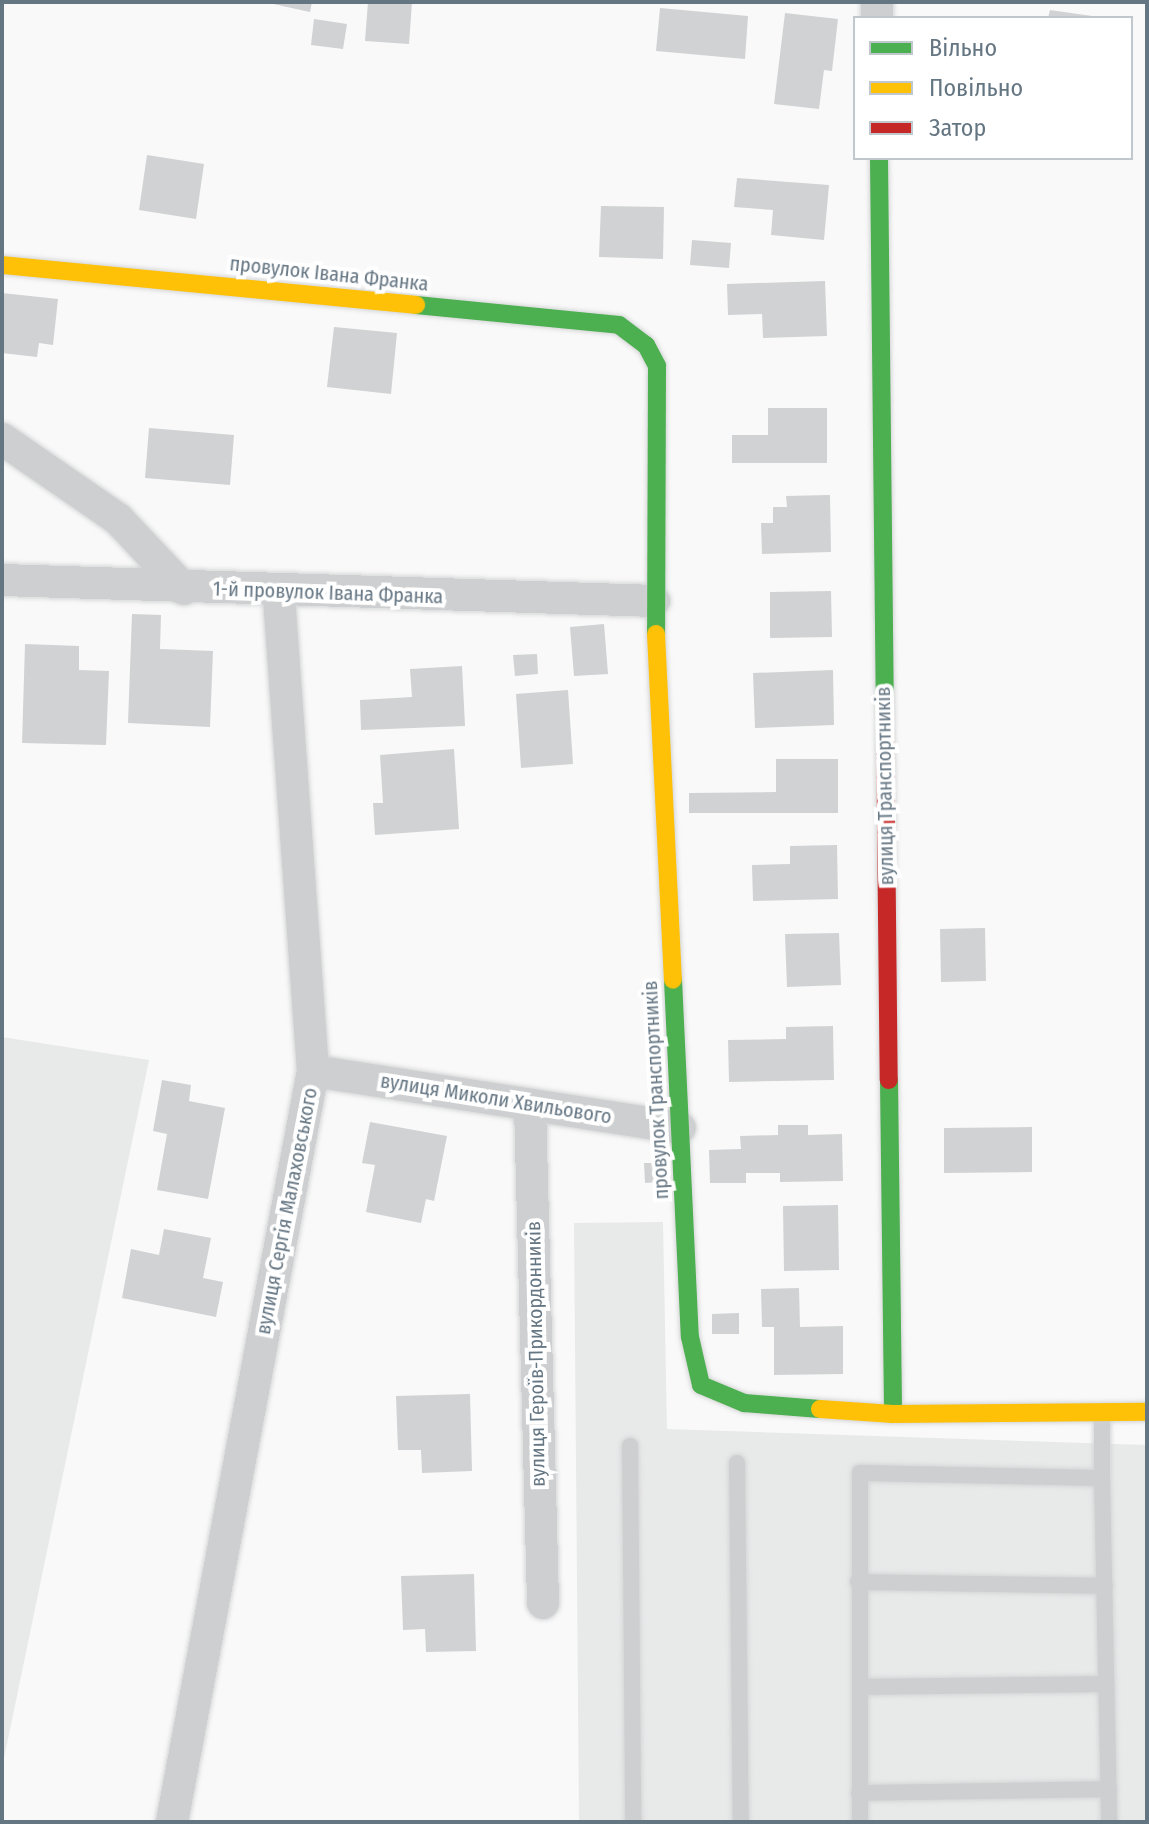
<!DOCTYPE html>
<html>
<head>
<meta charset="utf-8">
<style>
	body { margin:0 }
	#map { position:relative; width:1149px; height:1824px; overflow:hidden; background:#f9f9f9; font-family:"Fira Sans Condensed",sans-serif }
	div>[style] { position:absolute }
	.built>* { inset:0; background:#e8e9e9 }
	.building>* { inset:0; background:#d0d2d3 }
	.roads { filter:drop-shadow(0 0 2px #d5d6d7) drop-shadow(0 0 2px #d5d6d7) }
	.lane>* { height:16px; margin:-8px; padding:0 8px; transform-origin:8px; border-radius:8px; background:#cecfd0 }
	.street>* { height:32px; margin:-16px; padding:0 16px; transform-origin:16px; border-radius:16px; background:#cecfd0 }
	.fast>* { height:18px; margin:-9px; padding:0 9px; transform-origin:9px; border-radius:9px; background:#4caf50 }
	.slow>* { height:18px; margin:-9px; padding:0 9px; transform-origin:9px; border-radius:9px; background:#ffc107 }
	.jam>* { height:18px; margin:-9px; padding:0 9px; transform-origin:9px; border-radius:9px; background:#c62828 }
	span { translate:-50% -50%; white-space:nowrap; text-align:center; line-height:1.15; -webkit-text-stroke:8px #fff; paint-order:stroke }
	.street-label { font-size:20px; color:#657683 }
	.frame { position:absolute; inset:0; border:4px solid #657683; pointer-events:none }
	.legend { position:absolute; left:853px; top:16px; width:280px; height:144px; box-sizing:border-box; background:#fff; border:2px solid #c1c8cd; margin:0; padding:10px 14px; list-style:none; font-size:24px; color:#657683 }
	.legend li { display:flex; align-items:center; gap:16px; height:40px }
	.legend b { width:40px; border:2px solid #c1c8cd }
</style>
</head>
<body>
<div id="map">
	<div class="built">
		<div style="clip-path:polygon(2px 1037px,149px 1060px,2px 1768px)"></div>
		<div style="clip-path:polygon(663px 1222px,667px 1429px,1147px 1445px,1147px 1822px,579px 1822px,574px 1223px)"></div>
	</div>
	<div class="building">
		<div style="clip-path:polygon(264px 2px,312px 2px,310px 12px)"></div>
		<div style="clip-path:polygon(368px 2px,412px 2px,409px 44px,365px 41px)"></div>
		<div style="clip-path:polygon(660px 8px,748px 16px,745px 59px,656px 51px)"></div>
		<div style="clip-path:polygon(1050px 10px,1092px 16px,1091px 18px,1048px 18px)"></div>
		<div style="clip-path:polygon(785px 13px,838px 19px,832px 71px,824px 70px,819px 109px,774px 104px)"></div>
		<div style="clip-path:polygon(314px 19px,347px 24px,343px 49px,311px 45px)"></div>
		<div style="clip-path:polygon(147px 155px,204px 164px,196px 219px,139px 210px)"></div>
		<div style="clip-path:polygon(737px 178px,829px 185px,824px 240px,771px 235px,773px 210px,734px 207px)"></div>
		<div style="clip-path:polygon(601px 206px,664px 207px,663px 259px,599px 257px)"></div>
		<div style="clip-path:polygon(692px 240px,731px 243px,729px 268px,690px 265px)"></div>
		<div style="clip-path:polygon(825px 281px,827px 336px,763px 338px,762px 314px,728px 315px,727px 284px)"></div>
		<div style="clip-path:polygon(2px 293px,58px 299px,53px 345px,39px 343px,37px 357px,2px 353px)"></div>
		<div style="clip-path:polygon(334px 327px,397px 333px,391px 394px,327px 387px)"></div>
		<div style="clip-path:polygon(768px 408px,827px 408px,827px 463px,732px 463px,732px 435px,768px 435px)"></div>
		<div style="clip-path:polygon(149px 428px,234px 435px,230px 485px,145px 478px)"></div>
		<div style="clip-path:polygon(830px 495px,831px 552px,762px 554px,761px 523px,773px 523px,773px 507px,787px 507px,786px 496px)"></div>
		<div style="clip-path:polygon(831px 591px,832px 637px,770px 638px,770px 592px)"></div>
		<div style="clip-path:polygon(132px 614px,161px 615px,160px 649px,213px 651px,210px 727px,128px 723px)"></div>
		<div style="clip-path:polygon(604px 624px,608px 674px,574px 676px,570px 627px)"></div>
		<div style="clip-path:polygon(25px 644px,79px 646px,79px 670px,109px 671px,106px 745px,22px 743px)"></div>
		<div style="clip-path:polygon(537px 654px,538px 674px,515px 676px,513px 655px)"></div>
		<div style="clip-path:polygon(462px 666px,465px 726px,361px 730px,360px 700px,412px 697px,410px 669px)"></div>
		<div style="clip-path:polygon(833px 670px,834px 725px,755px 728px,753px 673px)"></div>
		<div style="clip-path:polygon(568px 690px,573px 764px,521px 768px,516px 694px)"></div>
		<div style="clip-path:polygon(454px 749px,459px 829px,375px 835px,373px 803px,383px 803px,380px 755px)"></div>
		<div style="clip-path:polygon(776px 759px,838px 759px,838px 813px,689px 813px,689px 793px,776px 792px)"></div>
		<div style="clip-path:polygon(837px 845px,838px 899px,753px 901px,752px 865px,790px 864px,790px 846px)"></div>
		<div style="clip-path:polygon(985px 928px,986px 981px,941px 982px,940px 929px)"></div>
		<div style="clip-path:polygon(839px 933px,841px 985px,787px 987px,785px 934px)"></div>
		<div style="clip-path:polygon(833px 1026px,834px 1080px,729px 1082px,728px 1040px,786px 1039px,786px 1027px)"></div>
		<div style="clip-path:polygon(162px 1080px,191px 1085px,189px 1101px,225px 1108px,208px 1199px,157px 1190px,167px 1134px,153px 1131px)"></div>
		<div style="clip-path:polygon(370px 1122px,447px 1136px,434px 1201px,426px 1199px,421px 1223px,366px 1212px,375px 1165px,362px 1163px)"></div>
		<div style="clip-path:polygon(778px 1125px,808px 1125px,808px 1135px,842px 1134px,843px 1181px,780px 1182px,780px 1173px,746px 1173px,746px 1183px,710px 1183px,709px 1150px,741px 1149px,740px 1136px,778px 1135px)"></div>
		<div style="clip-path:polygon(1032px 1127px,1032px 1172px,944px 1173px,944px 1128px)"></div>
		<div style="clip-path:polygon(644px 1163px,657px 1163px,658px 1182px,645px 1183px)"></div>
		<div style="clip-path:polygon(838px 1205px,839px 1270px,784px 1271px,783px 1206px)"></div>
		<div style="clip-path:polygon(164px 1229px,211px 1238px,203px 1278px,223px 1282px,216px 1317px,122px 1298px,131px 1249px,159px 1255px)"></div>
		<div style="clip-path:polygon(799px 1288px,800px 1327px,843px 1326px,843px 1374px,774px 1375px,774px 1327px,762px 1327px,761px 1289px)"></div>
		<div style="clip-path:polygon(739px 1313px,739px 1334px,712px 1334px,712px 1314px)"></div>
		<div style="clip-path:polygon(470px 1394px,472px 1471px,422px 1473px,421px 1450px,398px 1450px,396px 1396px)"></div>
		<div style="clip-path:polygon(474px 1574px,476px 1651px,426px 1652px,425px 1629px,403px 1630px,401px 1576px)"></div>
	</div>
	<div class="roads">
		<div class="lane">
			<div style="left:630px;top:1446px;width:376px;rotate:89.5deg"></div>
			<div style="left:737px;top:1463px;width:359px;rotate:89.4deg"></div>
			<div style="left:1102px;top:1478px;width:63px;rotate:-90deg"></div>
			<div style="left:858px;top:1582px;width:247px;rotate:0.9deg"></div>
			<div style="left:860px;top:1687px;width:245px;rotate:-0.7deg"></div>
			<div style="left:859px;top:1793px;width:250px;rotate:-0.9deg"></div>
			<div style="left:860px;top:1822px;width:349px;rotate:-90deg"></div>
			<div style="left:860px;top:1473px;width:242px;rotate:1.2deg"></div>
			<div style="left:1102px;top:1478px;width:344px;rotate:88.8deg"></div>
		</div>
		<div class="street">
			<div style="left:877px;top:2px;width:16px;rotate:90deg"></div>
			<div style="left:2px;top:439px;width:141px;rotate:34.6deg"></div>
			<div style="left:118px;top:519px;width:96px;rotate:46.7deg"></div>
			<div style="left:2px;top:580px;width:652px;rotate:1.84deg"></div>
			<div style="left:313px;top:1071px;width:371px;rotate:8.8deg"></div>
			<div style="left:530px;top:1105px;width:498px;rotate:88.5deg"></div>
			<div style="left:172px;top:1822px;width:764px;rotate:-79.37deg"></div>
			<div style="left:313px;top:1071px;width:480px;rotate:-94.1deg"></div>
		</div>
		<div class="fast">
			<div style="left:879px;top:158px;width:567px;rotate:89.39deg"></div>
			<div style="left:416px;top:305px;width:204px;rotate:5.6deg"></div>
			<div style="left:619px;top:325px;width:34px;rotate:37deg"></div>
			<div style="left:646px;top:345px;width:24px;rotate:62deg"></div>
			<div style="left:657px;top:366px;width:268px;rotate:90.2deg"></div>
			<div style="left:673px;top:980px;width:357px;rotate:87.3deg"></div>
			<div style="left:690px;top:1337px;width:49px;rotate:77.1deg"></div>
			<div style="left:701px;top:1385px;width:47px;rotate:22.7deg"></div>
			<div style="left:744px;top:1403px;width:76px;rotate:4.5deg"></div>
			<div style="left:889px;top:1080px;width:334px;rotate:89.3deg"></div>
		</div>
		<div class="slow">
			<div style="left:2px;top:265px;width:416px;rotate:5.5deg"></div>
			<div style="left:656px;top:634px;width:346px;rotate:87.2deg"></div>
			<div style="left:820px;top:1409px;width:73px;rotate:3.9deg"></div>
			<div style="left:893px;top:1414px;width:254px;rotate:-0.5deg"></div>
		</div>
		<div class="jam">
			<div style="left:885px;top:725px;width:355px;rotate:89.4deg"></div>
		</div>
	</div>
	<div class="street-label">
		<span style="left:329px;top:274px;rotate:6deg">провулок Івана Франка</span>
		<span style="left:328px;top:593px;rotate:2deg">1-й провулок Івана Франка</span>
		<span style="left:885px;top:786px;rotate:-91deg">вулиця Транспортників</span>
		<span style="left:656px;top:1090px;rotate:-93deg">провулок Транспортників</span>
		<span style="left:496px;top:1099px;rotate:9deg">вулиця Миколи Хвильового</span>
		<span style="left:287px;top:1211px;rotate:-79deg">вулиця Сергія Малаховського</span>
		<span style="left:536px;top:1354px;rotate:-91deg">вулиця Героїв-Прикордонників</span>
	</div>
	<div class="frame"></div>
	<ul class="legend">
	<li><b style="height:10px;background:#4caf50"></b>Вільно</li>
	<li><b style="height:10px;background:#ffc107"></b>Повільно</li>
	<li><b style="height:10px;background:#c62828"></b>Затор</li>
	</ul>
</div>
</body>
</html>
